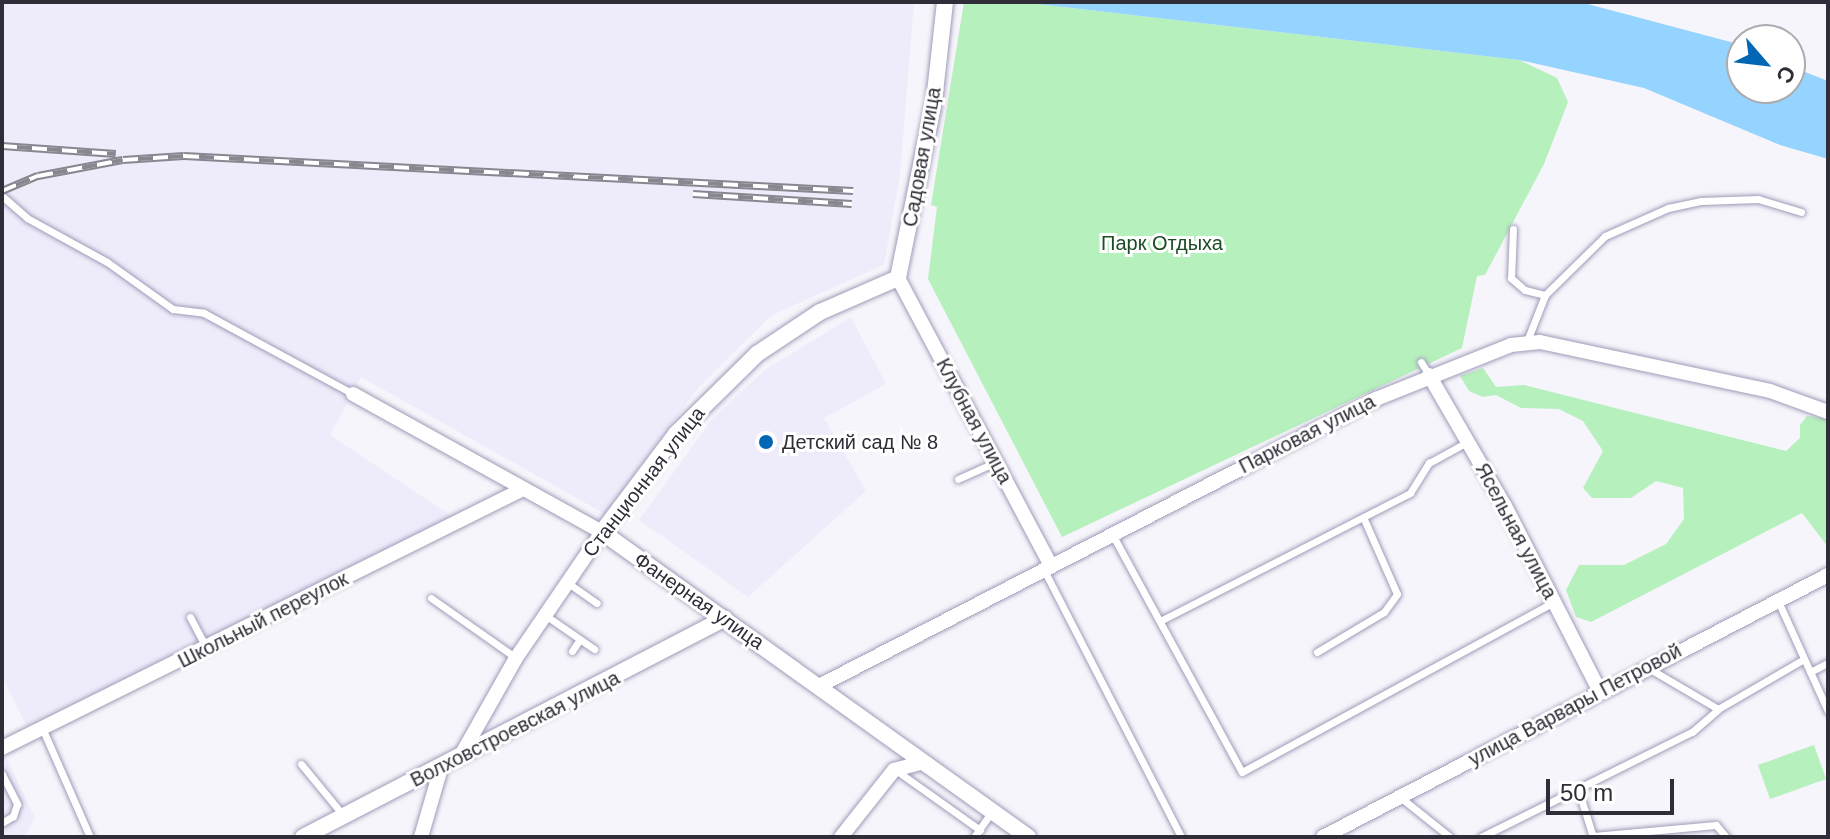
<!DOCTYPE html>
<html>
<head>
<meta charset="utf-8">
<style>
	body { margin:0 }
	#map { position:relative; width:1830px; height:839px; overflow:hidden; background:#f6f5fb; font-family:Helvetica,sans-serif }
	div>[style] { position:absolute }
	.built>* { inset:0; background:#eeecfb }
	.green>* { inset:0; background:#b6f0bd }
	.water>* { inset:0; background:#95d4fe }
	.roads { filter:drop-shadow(0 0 2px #a09bb8) drop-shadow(0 0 2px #a09bb8) }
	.service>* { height:7px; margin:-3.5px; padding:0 3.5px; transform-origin:3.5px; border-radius:3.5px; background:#fff }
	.minor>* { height:14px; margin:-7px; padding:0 7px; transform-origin:7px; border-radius:7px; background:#fff }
	.tertiary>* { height:16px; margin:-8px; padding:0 8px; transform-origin:8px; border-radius:8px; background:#fff }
	.rail>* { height:8px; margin-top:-4px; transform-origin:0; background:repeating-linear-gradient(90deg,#fff 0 15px,#88868f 0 30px); box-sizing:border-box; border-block:2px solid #88868f }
	.dots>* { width:22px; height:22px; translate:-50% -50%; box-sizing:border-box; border:4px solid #fff; border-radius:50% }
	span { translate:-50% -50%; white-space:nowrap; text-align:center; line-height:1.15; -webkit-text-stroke:6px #fff; paint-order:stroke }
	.street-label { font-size:20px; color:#2f2d38 }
	.park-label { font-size:20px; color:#1c4c26 }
	.poi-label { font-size:20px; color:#2f2d38 }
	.left { translate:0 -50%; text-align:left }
	.frame { position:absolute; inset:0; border:4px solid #2f2d38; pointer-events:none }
	.north { position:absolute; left:1726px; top:24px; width:80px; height:80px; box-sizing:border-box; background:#fff; border:2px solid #acabaf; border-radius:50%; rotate:118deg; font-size:22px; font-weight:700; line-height:32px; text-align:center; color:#2f2d38 }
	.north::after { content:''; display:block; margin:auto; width:28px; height:36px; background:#0166b3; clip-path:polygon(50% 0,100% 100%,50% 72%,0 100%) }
	.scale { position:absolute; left:1546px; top:779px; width:128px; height:36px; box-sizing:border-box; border:4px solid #2f2d38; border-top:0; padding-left:10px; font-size:24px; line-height:28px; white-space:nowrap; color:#2f2d38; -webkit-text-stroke:6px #fff; paint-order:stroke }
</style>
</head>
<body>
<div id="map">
	<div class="built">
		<div style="clip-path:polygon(2px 2px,914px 2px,900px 175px,884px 265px,772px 315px,698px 388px,605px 514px,361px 377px,330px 435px,453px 517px,27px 727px,2px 676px)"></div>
		<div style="clip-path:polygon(851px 317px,886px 384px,824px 418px,866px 491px,748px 597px,639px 520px,713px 418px,765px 370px)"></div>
		<div style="clip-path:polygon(2px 748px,35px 818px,25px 837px,2px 837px)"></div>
	</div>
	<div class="green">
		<div style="clip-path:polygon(964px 2px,1020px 2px,1519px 60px,1557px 78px,1568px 102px,1544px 164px,1485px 275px,1477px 276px,1462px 348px,1062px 537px,928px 279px,937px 207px,931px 205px)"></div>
		<div style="clip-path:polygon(1483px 368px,1496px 387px,1524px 385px,1786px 451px,1800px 438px,1800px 425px,1807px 416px,1828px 419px,1828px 547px,1802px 513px,1591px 622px,1576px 617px,1566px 590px,1579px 565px,1624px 565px,1666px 544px,1684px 519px,1683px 488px,1656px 481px,1631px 498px,1592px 498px,1583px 488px,1603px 451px,1583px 421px,1559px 409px,1521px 408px,1496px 395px,1483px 397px,1469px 391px,1460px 376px)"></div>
		<div style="clip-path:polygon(1814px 745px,1826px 779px,1770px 799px,1758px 765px)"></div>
	</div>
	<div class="water">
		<div style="clip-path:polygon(1020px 2px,1580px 2px,1742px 45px,1742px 88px,1790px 88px,1790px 66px,1828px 81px,1828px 159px,1780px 145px,1644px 88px,1519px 60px)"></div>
	</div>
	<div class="roads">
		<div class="service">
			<div style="left:2px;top:196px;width:33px;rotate:41deg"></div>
			<div style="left:27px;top:218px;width:91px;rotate:28.8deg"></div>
			<div style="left:107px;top:262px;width:81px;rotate:35.5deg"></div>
			<div style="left:173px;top:309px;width:31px;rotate:7deg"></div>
			<div style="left:204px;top:313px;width:170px;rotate:28.5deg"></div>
			<div style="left:1513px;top:229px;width:49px;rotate:92.3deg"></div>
			<div style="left:1511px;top:278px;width:18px;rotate:41deg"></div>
			<div style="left:1525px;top:290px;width:21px;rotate:14deg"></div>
			<div style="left:1527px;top:341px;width:49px;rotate:-68.6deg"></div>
			<div style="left:1545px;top:295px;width:84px;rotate:-44.5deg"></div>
			<div style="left:1605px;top:236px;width:69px;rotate:-24deg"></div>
			<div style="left:1668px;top:208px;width:34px;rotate:-12deg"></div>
			<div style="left:1701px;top:201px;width:57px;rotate:-2deg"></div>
			<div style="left:1758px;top:199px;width:45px;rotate:16.8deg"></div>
			<div style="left:1421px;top:362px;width:15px;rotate:58deg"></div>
			<div style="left:958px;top:479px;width:42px;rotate:-24.1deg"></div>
			<div style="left:1112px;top:534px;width:271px;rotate:61.4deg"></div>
			<div style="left:1242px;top:772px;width:355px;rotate:-28.6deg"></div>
			<div style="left:1044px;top:570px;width:300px;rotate:62.8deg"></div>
			<div style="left:568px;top:583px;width:35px;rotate:35deg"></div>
			<div style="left:431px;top:598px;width:104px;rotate:35.2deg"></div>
			<div style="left:1778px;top:601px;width:121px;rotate:65.6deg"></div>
			<div style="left:545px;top:615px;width:60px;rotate:34.8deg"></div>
			<div style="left:190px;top:617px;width:34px;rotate:62deg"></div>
			<div style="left:1160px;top:621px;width:281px;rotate:-27.1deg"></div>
			<div style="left:1410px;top:493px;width:36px;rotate:-58deg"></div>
			<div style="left:1429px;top:463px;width:43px;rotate:-28.9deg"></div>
			<div style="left:572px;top:651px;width:14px;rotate:-56deg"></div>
			<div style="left:1317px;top:652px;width:78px;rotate:-30.8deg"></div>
			<div style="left:1384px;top:612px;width:22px;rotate:-54deg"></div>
			<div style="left:1397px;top:594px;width:84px;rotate:-113.8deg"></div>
			<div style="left:1650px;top:669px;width:79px;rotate:30.5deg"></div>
			<div style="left:1718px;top:709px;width:99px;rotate:-30.2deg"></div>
			<div style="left:1810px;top:672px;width:20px;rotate:-27deg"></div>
			<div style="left:43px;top:730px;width:117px;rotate:66.3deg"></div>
			<div style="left:301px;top:764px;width:66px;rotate:50.5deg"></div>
			<div style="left:897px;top:771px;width:102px;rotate:35.4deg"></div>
			<div style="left:2px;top:774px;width:34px;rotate:63deg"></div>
			<div style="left:17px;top:804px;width:13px;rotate:108deg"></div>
			<div style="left:13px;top:816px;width:13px;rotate:148deg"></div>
			<div style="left:1579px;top:792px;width:47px;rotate:72.7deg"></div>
			<div style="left:1400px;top:797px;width:64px;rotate:38.7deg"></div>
			<div style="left:1593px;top:836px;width:123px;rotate:-5.1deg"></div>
			<div style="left:1716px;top:825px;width:16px;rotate:50deg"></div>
			<div style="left:974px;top:837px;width:32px;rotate:-55deg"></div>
			<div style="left:1481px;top:837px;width:236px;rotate:-26.5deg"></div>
			<div style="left:1692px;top:732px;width:35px;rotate:-41deg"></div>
		</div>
		<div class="minor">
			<div style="left:898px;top:278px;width:324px;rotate:62deg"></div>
			<div style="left:1429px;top:375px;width:151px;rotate:59.9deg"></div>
			<div style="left:1505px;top:506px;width:207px;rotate:62.9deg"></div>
			<div style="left:353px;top:394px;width:285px;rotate:29deg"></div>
			<div style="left:602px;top:532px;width:153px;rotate:124.3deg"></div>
			<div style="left:516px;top:658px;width:114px;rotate:119.5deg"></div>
			<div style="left:819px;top:686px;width:627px;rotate:-27.26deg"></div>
			<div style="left:1376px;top:399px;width:145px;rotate:-21.8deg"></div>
			<div style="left:1511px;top:345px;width:29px;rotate:-6deg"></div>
			<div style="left:1540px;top:342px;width:235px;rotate:12deg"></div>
			<div style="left:1770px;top:391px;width:62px;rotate:19.9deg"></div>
			<div style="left:2px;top:748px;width:582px;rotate:-26.43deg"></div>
			<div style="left:421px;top:837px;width:72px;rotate:-73.8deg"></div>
			<div style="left:841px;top:837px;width:85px;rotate:-51.7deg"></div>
			<div style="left:894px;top:770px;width:31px;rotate:-15deg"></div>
			<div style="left:1323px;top:837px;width:569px;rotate:-27.42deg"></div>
		</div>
		<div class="tertiary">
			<div style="left:945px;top:2px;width:100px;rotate:96.3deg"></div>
			<div style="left:934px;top:101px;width:181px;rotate:101.5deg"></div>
			<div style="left:898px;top:278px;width:85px;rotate:156.4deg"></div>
			<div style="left:820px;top:312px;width:76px;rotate:146.3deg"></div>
			<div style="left:757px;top:354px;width:114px;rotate:135.4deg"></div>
			<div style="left:676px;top:434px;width:123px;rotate:127.1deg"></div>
			<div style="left:602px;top:532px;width:524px;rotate:35.6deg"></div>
			<div style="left:303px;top:837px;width:475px;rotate:-27.4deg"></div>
		</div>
	</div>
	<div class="rail">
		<div style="left:2px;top:146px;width:114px;rotate:4deg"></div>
		<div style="left:2px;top:191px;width:39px;rotate:-23deg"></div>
		<div style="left:38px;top:176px;width:86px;rotate:-10.7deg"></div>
		<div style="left:123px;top:160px;width:61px;rotate:-3.8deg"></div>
		<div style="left:184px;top:156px;width:670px;rotate:2.99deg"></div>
		<div style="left:693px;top:194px;width:159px;rotate:3.6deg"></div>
	</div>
	<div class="dots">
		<div style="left:766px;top:442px;background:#0166b3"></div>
	</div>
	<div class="street-label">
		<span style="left:922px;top:157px;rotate:-80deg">Садовая улица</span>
		<span style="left:974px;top:421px;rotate:62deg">Клубная улица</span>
		<span style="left:1307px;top:434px;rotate:-27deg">Парковая улица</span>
		<span style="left:644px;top:482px;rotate:-52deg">Станционная улица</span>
		<span style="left:1516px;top:531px;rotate:62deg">Ясельная улица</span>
		<span style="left:699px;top:601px;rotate:35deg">Фанерная улица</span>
		<span style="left:263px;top:620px;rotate:-27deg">Школьный переулок</span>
		<span style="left:1575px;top:705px;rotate:-28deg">улица Варвары Петровой</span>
		<span style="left:515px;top:729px;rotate:-27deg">Волховстроевская улица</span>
	</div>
	<div class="park-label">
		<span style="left:1162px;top:243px">Парк Отдыха</span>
	</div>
	<div class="poi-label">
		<span class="left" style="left:782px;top:442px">Детский сад № 8</span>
	</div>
	<div class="frame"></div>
	<div class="north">С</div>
	<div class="scale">50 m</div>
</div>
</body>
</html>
